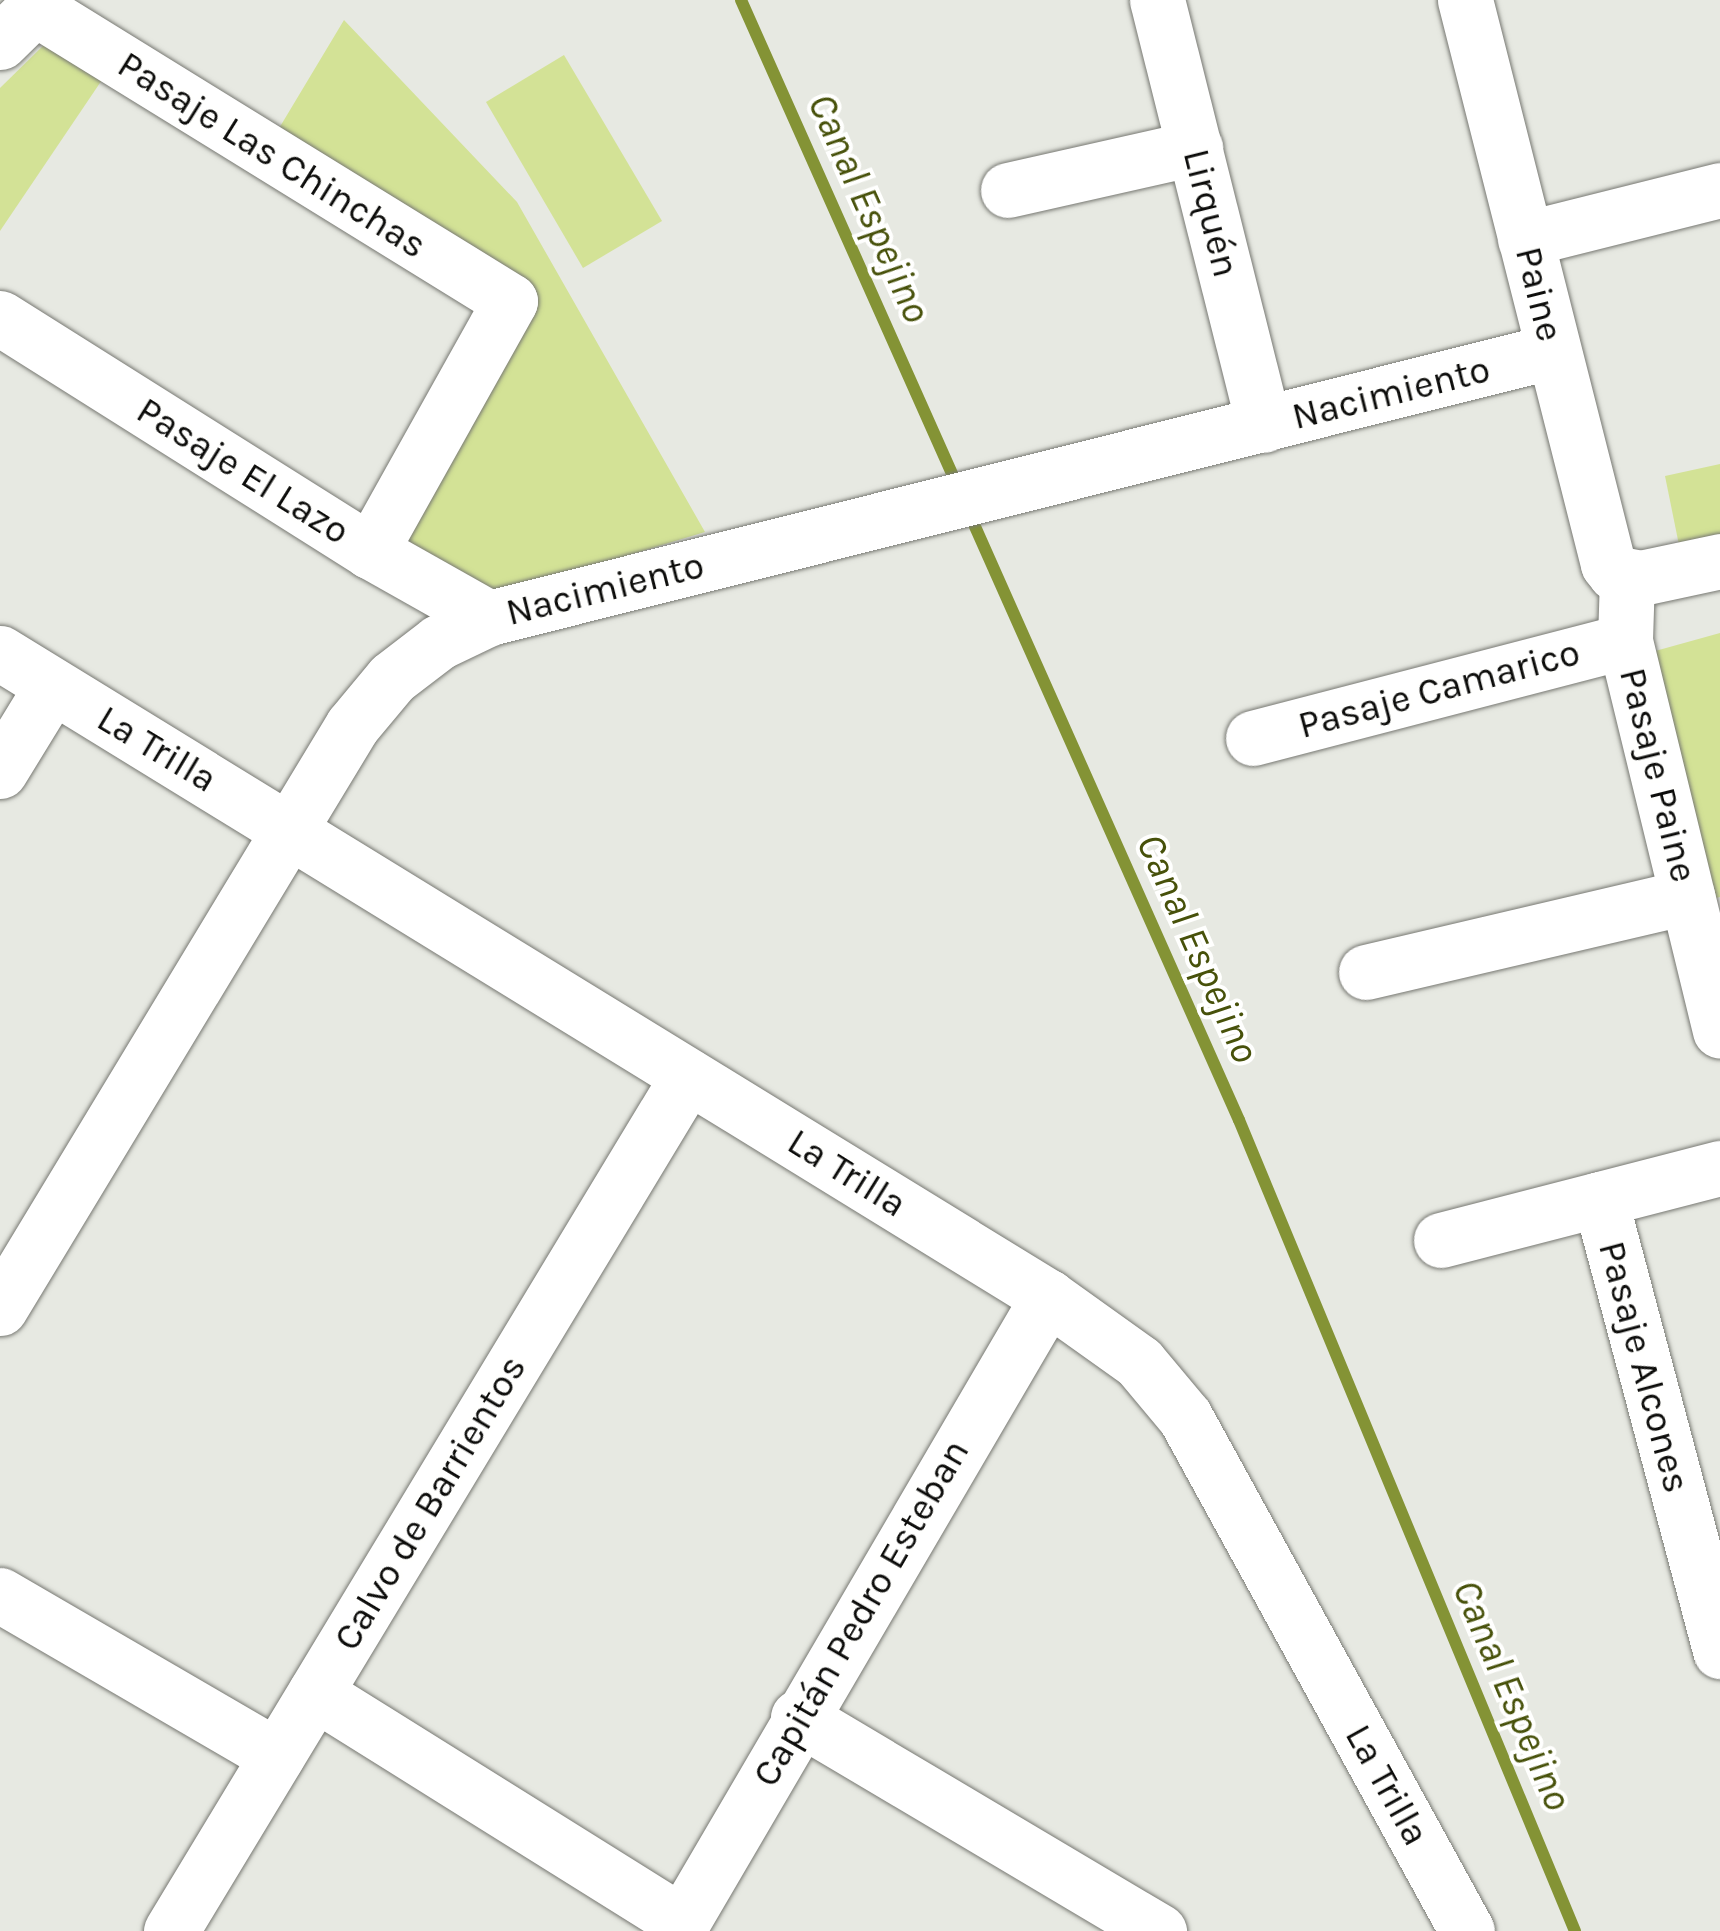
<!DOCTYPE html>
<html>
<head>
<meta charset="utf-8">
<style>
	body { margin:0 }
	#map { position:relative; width:1720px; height:1931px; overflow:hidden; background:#e7e9e2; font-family:Karla,sans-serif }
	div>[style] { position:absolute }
	.green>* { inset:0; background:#d3e296 }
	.stream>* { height:12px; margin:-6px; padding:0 6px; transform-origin:6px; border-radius:6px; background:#849335 }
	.roads { filter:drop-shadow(0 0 2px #777872) drop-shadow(0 0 2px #777872) }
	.minor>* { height:55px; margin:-27.5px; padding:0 27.5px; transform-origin:27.5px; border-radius:27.5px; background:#fff }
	span { translate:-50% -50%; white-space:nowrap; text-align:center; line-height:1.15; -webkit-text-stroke:8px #fffffe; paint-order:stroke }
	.street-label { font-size:38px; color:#0c0c0a }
	.water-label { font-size:40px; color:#47510a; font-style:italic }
</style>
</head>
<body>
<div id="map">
	<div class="green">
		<div style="clip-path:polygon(344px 20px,517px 202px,705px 532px,491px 597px,399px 552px,521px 326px,278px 130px)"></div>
		<div style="clip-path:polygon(50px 39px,106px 74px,0 231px,0 88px)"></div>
		<div style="clip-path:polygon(564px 55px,662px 221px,583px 268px,486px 102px)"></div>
		<div style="clip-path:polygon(1720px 464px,1720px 536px,1679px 545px,1665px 476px)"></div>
		<div style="clip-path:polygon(1720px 633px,1720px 897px,1712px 899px,1648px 653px)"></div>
	</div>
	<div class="stream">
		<div style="left:741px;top:0;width:531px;rotate:65.99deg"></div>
		<div style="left:969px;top:513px;width:664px;rotate:66.02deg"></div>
		<div style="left:1239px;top:1120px;width:878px;rotate:67.5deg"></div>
	</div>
	<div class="roads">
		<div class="minor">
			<div style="left:1157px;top:0;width:438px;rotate:75.9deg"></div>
			<div style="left:1465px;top:0;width:582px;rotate:75.77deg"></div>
			<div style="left:1608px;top:564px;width:11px;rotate:52deg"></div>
			<div style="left:1615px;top:573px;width:26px;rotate:11deg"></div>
			<div style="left:1641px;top:578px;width:81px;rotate:-12.1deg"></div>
			<div style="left:35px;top:8px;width:558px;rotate:31.67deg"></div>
			<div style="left:510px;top:301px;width:287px;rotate:119.2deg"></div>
			<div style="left:0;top:42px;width:60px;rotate:-44.3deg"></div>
			<div style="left:1008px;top:190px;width:192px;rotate:-12.7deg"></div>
			<div style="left:1525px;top:239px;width:201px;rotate:-14.1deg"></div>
			<div style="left:0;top:318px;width:437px;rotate:32.2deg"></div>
			<div style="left:370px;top:551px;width:137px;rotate:29.4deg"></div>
			<div style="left:1627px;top:577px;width:64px;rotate:91.8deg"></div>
			<div style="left:1625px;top:641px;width:401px;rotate:76.3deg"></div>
			<div style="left:0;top:653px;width:1230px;rotate:31.57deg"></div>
			<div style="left:1048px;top:1297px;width:112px;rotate:35.5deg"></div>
			<div style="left:1139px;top:1362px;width:72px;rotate:50.1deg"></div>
			<div style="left:1185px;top:1417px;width:586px;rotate:61.25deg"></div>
			<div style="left:1253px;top:738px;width:384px;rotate:-14.6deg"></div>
			<div style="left:0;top:771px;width:100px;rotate:-58.5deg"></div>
			<div style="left:1366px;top:972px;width:330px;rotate:-13.2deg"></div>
			<div style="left:1600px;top:1199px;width:468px;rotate:75.1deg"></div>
			<div style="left:1441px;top:1240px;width:288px;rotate:-14.5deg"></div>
			<div style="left:0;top:1308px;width:680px;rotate:-58.83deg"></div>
			<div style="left:352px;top:726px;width:62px;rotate:-50.2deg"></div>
			<div style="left:392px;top:678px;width:59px;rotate:-37.5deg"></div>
			<div style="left:439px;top:642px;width:55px;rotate:-25.6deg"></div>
			<div style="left:489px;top:618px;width:1097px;rotate:-14.09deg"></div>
			<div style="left:0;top:1595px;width:320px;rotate:30.2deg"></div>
			<div style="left:315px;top:1693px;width:433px;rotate:32deg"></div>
			<div style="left:798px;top:1717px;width:420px;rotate:30.7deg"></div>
			<div style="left:171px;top:1931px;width:999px;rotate:-58.84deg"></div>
			<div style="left:677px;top:1931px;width:735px;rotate:-59.66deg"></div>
		</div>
	</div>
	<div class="street-label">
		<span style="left:272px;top:155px;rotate:32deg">Pasaje Las Chinchas</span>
		<span style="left:1211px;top:213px;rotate:76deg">Lirquén</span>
		<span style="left:1539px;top:294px;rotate:76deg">Paine</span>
		<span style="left:1391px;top:393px;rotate:-14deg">Nacimiento</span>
		<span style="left:243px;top:471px;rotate:32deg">Pasaje El Lazo</span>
		<span style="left:605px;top:589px;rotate:-14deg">Nacimiento</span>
		<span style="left:1439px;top:689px;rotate:-15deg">Pasaje Camarico</span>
		<span style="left:157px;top:749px;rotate:31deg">La Trilla</span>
		<span style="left:1658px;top:775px;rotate:76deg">Pasaje Paine</span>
		<span style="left:847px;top:1173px;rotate:32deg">La Trilla</span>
		<span style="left:1644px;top:1367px;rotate:75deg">Pasaje Alcones</span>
		<span style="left:430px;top:1503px;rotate:-59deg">Calvo de Barrientos</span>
		<span style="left:861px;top:1613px;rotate:-60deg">Capitán Pedro Esteban</span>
		<span style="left:1387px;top:1785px;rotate:61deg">La Trilla</span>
	</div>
	<div class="water-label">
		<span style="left:869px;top:208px;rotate:66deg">Canal Espejino</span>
		<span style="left:1198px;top:948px;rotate:66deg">Canal Espejino</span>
		<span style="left:1512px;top:1695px;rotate:67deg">Canal Espejino</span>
	</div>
</div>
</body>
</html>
